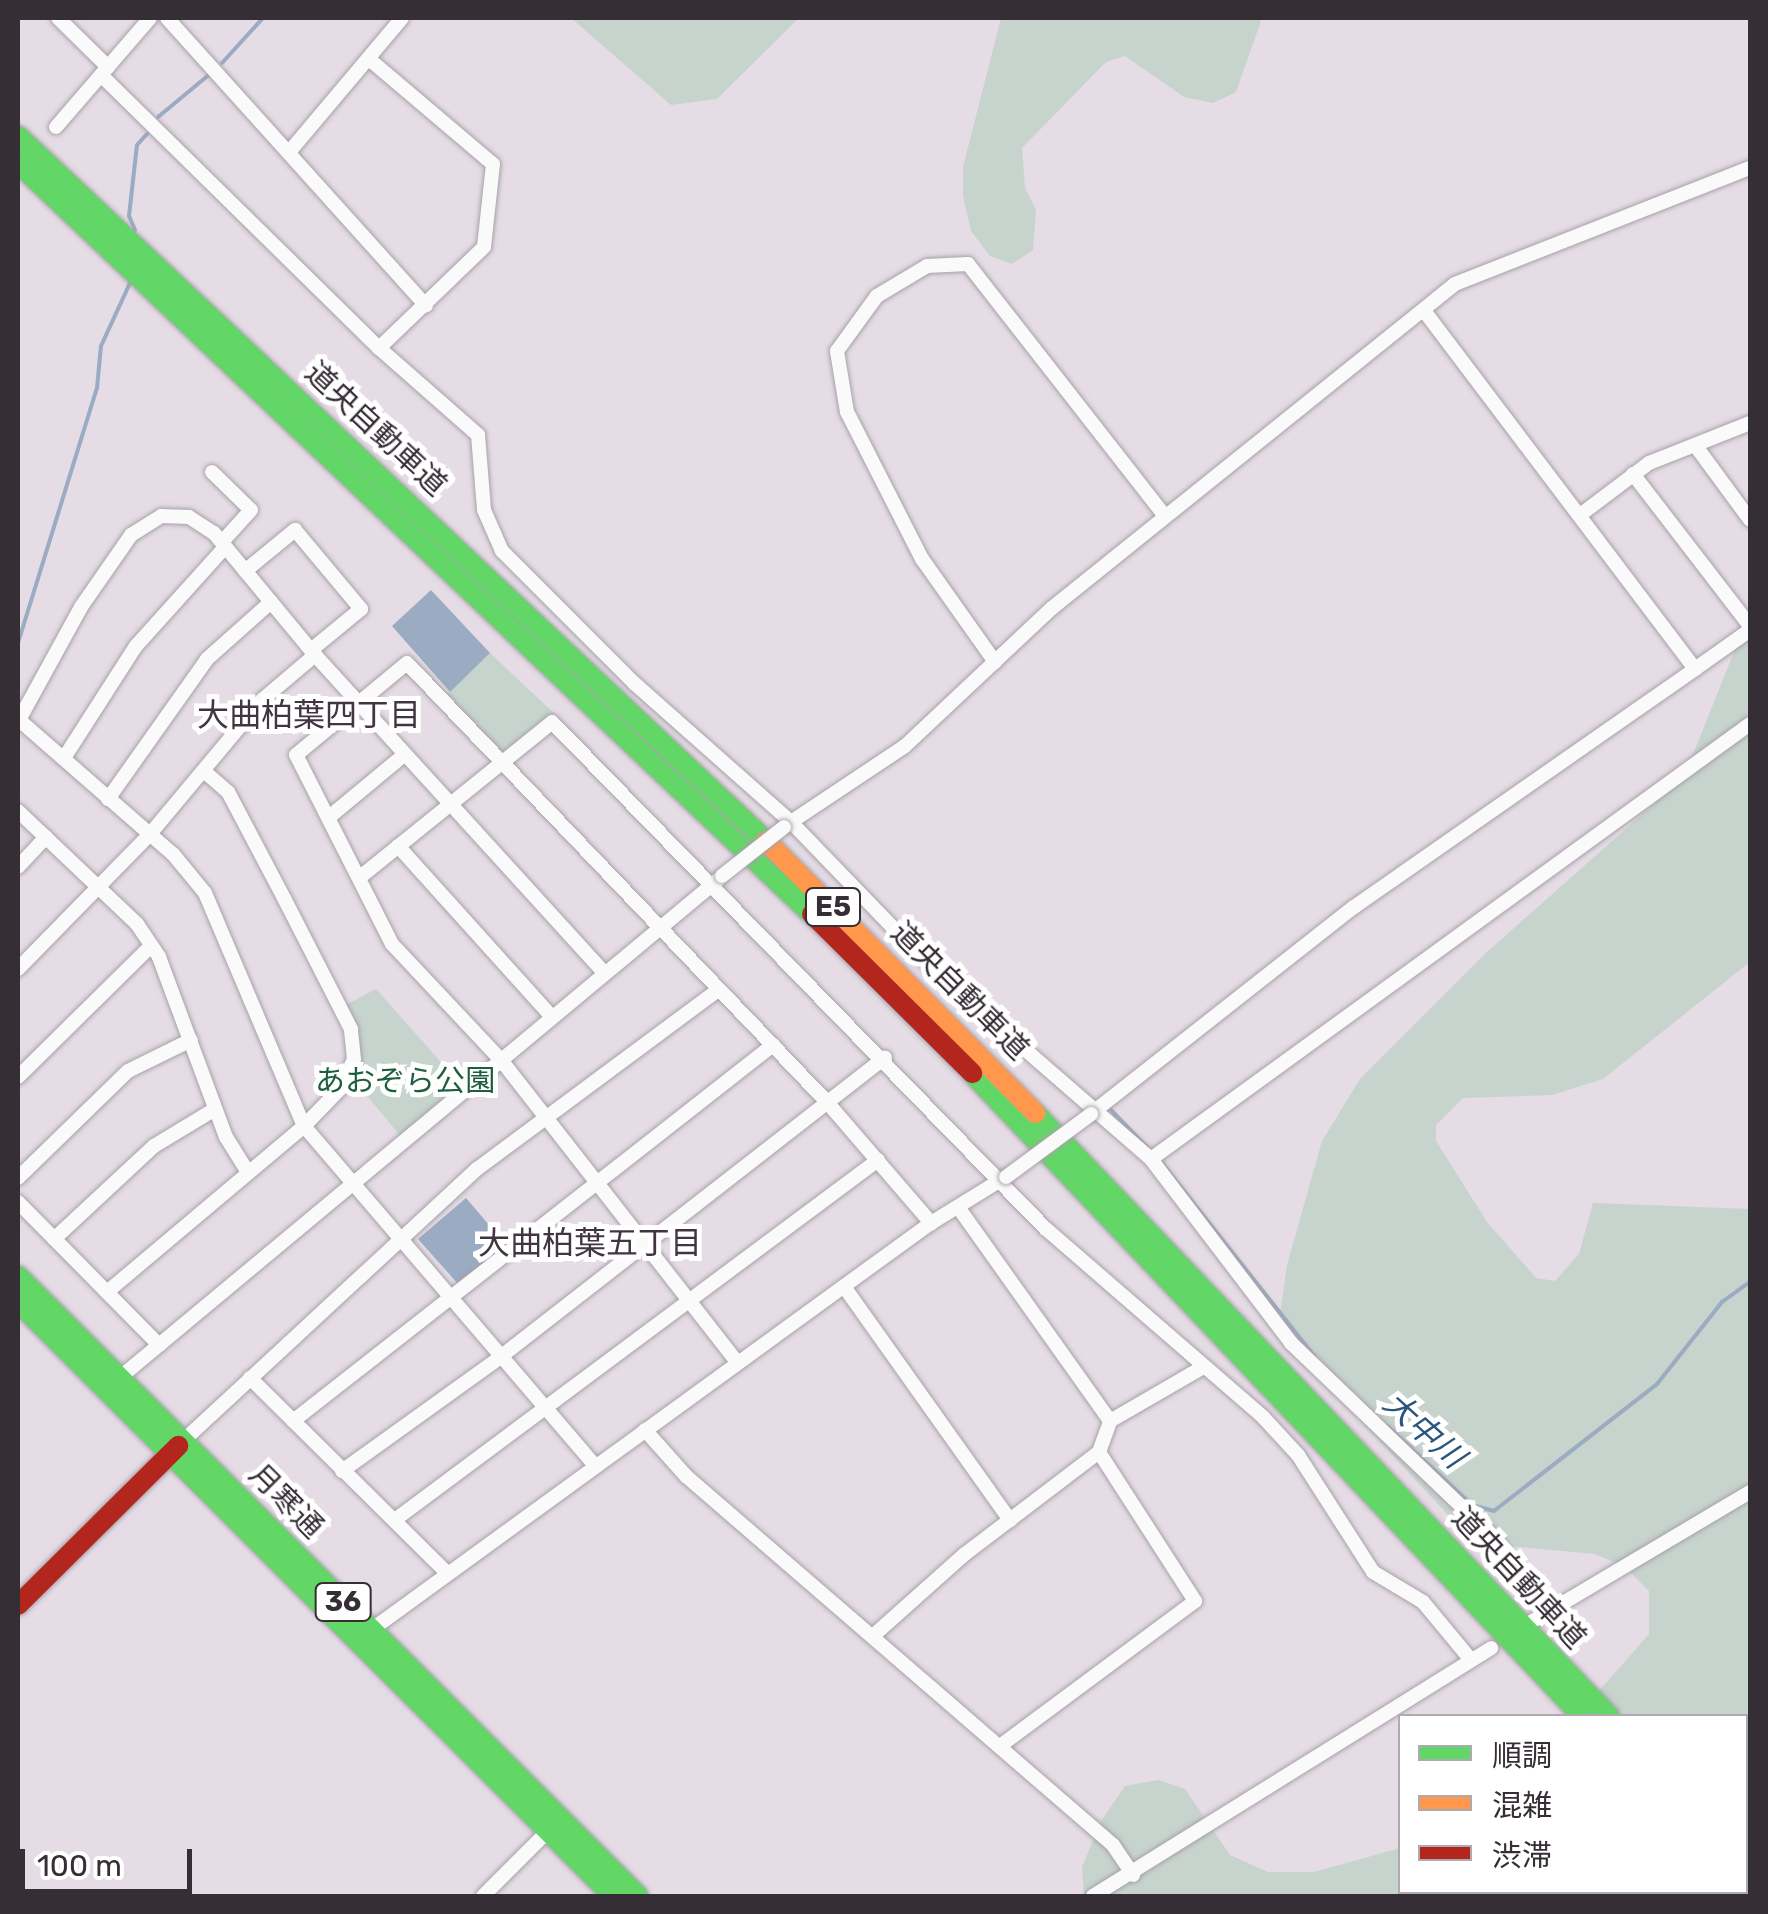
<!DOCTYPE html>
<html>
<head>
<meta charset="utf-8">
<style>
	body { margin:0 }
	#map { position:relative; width:1768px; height:1914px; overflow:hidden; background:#e5dce5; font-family:Rubik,"Noto Sans JP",sans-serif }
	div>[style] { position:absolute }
	.green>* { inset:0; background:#c6d4cd }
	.water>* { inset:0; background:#9aabc2 }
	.stream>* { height:4px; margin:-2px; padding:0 2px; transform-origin:2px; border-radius:2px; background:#9aabc2 }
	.roads { filter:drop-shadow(0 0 2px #a8a1a8) drop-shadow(0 0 2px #a8a1a8) }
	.street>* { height:14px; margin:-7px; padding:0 7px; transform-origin:7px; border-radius:7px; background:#fbfafb }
	.fast>* { height:20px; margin:-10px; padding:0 10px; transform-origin:10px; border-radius:10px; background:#63d668 }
	.slow>* { height:20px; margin:-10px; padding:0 10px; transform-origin:10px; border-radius:10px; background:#ff974d }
	.jam>* { height:20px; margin:-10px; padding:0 10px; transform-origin:10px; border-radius:10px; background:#b3261e }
	.bridges { filter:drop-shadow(0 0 2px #a8a1a8) drop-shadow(0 0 2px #a8a1a8) }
	.street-bridge>* { height:14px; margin:-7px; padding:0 7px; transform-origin:7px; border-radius:7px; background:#fbfafb }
	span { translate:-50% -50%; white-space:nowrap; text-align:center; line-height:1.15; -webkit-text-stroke:10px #fff; paint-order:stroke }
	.shield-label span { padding:2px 8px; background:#fff; border:2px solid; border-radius:8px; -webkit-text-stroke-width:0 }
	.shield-label { font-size:28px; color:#352e35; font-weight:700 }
	.street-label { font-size:30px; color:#352e35 }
	.park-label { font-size:30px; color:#1d5e3f }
	.neighbourhood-label { font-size:32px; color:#423542 }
	.water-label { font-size:32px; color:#2b547e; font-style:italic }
	.frame { position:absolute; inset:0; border:20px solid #352e35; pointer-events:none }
	.legend { position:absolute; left:1398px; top:1714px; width:350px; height:180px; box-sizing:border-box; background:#fff; border:2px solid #aeabae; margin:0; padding:12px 18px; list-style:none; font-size:30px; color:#352e35 }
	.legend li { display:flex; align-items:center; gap:20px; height:50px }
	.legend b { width:50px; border:2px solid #aeabae }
	.scale { position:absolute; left:20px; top:1849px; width:172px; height:45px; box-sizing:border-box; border:5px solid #352e35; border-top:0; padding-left:12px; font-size:30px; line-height:35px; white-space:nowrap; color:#352e35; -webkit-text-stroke:8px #fff; paint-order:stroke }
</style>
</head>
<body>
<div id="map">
	<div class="green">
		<div style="clip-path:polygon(571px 18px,799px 18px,717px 99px,671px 105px)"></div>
		<div style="clip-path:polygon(1001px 18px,1262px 18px,1236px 92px,1213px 103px,1184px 97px,1125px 56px,1106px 62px,1022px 148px,1025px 188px,1036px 210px,1033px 250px,1012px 264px,990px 256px,971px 231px,963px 196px,963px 167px)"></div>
		<div style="clip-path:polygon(1750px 635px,1750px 962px,1603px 1079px,1552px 1095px,1463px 1098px,1436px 1125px,1436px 1141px,1487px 1222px,1536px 1278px,1555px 1281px,1579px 1254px,1593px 1203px,1750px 1209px,1750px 1896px,1084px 1896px,1082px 1867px,1101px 1821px,1125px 1786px,1158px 1780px,1185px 1789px,1230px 1855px,1268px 1872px,1314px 1872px,1400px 1848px,1400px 1892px,1746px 1892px,1746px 1716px,1577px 1716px,1649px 1634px,1649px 1591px,1625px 1567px,1595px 1554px,1474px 1543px,1309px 1365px,1279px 1322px,1287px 1265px,1322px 1141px,1360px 1079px,1487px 952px,1684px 777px,1736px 647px)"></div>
		<div style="clip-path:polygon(490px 653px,556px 715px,500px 763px,441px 700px)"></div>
		<div style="clip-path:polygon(376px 989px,464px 1088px,402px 1138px,348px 1073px,354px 1058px,340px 1008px)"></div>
	</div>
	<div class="water">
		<div style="clip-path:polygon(431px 590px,490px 653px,450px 692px,392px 626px)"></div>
		<div style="clip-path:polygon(466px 1198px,507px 1246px,459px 1285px,418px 1239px)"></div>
	</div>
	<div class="stream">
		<div style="left:222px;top:63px;width:61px;rotate:-47.7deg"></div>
		<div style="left:158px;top:117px;width:67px;rotate:-39.6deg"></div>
		<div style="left:135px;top:230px;width:15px;rotate:-113deg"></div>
		<div style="left:129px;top:216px;width:71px;rotate:-83.6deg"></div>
		<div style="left:137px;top:145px;width:15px;rotate:-48deg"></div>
		<div style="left:18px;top:643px;width:267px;rotate:-72.8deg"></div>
		<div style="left:97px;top:388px;width:42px;rotate:-84.6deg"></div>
		<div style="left:101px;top:346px;width:69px;rotate:-65.3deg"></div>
		<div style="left:1108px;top:1107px;width:56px;rotate:45.7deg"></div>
		<div style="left:1157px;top:1157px;width:255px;rotate:51.7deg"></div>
		<div style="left:1387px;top:1426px;width:116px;rotate:42.9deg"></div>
		<div style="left:1472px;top:1505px;width:23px;rotate:15deg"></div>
		<div style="left:1494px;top:1511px;width:207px;rotate:-37.9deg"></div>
		<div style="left:1657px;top:1384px;width:105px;rotate:-51.6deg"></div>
		<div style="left:1722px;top:1302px;width:34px;rotate:-36deg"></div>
	</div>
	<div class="roads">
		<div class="street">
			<div style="left:58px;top:18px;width:70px;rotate:44.4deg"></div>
			<div style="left:167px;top:18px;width:387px;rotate:48deg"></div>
			<div style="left:369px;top:59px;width:162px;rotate:40.3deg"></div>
			<div style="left:493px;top:164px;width:83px;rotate:96.2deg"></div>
			<div style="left:484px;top:247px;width:146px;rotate:136.1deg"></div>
			<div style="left:101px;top:75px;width:390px;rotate:44.5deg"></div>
			<div style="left:379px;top:348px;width:132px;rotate:41.3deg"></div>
			<div style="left:478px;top:435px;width:75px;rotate:85.4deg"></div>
			<div style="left:484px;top:510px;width:45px;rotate:66.3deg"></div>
			<div style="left:502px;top:551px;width:188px;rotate:45deg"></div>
			<div style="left:635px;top:684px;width:208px;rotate:41.5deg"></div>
			<div style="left:791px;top:822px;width:210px;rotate:46deg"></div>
			<div style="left:937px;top:973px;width:284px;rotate:41deg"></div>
			<div style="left:1151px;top:1159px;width:231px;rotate:52.7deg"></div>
			<div style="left:1291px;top:1343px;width:279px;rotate:43.8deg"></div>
			<div style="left:1492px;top:1536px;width:94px;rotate:51.9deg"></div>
			<div style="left:56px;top:127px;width:144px;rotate:-49.2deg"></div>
			<div style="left:290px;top:151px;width:174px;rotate:-49.9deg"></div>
			<div style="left:1695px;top:445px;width:93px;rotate:53.7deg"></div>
			<div style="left:212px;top:472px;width:54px;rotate:44.3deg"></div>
			<div style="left:251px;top:510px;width:43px;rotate:132.2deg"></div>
			<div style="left:1633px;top:474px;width:192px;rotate:52.4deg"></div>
			<div style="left:1580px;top:515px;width:86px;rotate:-37deg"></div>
			<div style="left:1649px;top:463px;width:109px;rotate:-21.6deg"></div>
			<div style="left:245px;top:571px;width:65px;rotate:-39.4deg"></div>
			<div style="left:295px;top:530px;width:103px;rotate:50.1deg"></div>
			<div style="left:361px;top:609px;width:65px;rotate:140.6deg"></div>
			<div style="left:995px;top:662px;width:126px;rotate:-125.3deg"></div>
			<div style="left:922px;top:559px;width:165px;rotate:-117deg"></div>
			<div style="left:847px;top:412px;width:62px;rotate:-99.3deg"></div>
			<div style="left:837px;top:351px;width:68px;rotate:-54deg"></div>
			<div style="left:877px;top:296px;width:58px;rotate:-31deg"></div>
			<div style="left:927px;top:266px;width:41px;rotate:-2.8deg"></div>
			<div style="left:968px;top:264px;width:320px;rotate:52deg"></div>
			<div style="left:1695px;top:669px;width:67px;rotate:-35.3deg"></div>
			<div style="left:18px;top:719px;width:206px;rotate:41.1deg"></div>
			<div style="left:173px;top:854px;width:50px;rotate:50.6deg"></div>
			<div style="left:205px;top:893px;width:253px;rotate:67deg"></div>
			<div style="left:304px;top:1126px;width:447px;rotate:49.4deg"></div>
			<div style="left:19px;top:720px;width:129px;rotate:-61.2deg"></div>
			<div style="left:81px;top:607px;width:88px;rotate:-55.2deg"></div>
			<div style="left:131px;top:535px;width:36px;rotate:-32deg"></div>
			<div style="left:161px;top:516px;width:28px;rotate:2deg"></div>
			<div style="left:189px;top:517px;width:30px;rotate:33deg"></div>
			<div style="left:214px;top:533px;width:158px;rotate:50.4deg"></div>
			<div style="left:315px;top:655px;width:428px;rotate:47.7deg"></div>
			<div style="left:64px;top:758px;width:133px;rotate:-57.3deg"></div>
			<div style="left:136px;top:646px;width:133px;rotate:-48deg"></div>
			<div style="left:108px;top:799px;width:171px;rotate:-54.7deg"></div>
			<div style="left:207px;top:659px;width:86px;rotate:-41.7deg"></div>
			<div style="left:18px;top:811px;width:164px;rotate:43.5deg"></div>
			<div style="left:137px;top:924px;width:40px;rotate:56deg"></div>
			<div style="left:159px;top:957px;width:192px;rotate:69.6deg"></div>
			<div style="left:226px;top:1137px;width:40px;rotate:58deg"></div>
			<div style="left:328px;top:818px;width:100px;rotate:-39.7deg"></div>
			<div style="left:785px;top:826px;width:144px;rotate:-33.7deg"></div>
			<div style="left:905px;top:746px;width:202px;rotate:-43.2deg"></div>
			<div style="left:1052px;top:608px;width:517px;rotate:-38.8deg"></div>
			<div style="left:1455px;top:284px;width:317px;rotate:-21.5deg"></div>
			<div style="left:398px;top:846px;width:229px;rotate:48deg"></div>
			<div style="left:18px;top:867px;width:41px;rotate:-47deg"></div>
			<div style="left:359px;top:878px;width:248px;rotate:-38.9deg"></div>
			<div style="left:552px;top:722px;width:706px;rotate:45.75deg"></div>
			<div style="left:1045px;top:1228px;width:289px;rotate:40.9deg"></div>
			<div style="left:1263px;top:1417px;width:52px;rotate:47.4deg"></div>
			<div style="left:1298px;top:1455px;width:139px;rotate:57.3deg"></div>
			<div style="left:1373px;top:1572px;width:58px;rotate:31deg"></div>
			<div style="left:1423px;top:1602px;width:75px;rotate:50.4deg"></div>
			<div style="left:18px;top:969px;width:189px;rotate:-45.6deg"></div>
			<div style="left:150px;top:834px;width:175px;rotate:-50.1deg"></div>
			<div style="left:262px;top:700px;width:70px;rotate:-40.3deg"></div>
			<div style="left:18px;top:1077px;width:187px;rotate:-44.6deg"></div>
			<div style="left:1092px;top:1113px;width:333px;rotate:-38.2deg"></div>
			<div style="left:1354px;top:907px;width:416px;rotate:-34.9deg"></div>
			<div style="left:1695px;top:669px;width:450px;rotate:-127.1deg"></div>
			<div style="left:1151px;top:1159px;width:740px;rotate:-35.99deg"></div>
			<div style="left:18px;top:1178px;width:153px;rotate:-44.2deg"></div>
			<div style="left:128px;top:1071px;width:70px;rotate:-26.2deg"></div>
			<div style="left:18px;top:1202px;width:201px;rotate:45.4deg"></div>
			<div style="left:958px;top:1207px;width:262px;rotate:54.6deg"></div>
			<div style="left:54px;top:1239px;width:137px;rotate:-42.9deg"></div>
			<div style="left:154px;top:1146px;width:71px;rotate:-31.2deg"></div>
			<div style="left:845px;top:1288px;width:285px;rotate:54.6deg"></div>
			<div style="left:107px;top:1292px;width:258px;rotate:-40.1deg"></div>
			<div style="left:304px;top:1126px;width:52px;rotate:-45.8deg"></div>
			<div style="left:340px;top:1089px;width:33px;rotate:-65deg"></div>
			<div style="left:354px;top:1059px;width:30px;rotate:-96deg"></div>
			<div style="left:351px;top:1029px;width:145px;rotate:-117.1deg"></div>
			<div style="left:285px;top:900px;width:122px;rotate:-117.8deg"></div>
			<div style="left:228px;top:792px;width:32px;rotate:-139deg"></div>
			<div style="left:737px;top:1362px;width:385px;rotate:-128deg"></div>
			<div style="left:500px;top:1059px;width:158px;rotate:-133.2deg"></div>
			<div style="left:392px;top:944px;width:212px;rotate:-116.9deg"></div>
			<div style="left:296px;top:755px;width:144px;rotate:-39.7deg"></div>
			<div style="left:407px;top:663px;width:608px;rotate:46.27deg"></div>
			<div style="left:827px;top:1102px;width:160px;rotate:49.3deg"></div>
			<div style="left:250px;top:1378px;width:276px;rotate:44.7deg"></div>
			<div style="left:117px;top:1380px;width:783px;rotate:-39.77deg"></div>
			<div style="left:293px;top:1421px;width:610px;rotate:-38.07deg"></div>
			<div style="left:645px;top:1430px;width:62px;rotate:48.3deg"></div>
			<div style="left:686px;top:1476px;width:564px;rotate:40.83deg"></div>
			<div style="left:1113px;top:1845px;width:36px;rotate:56deg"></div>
			<div style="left:183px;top:1441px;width:401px;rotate:-42.8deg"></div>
			<div style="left:477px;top:1169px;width:300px;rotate:-36.6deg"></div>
			<div style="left:342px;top:1471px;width:193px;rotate:-35.7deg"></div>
			<div style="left:499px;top:1358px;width:489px;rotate:-37.9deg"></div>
			<div style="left:396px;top:1519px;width:601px;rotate:-36.68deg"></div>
			<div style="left:1531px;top:1622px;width:255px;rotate:-30.7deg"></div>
			<div style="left:367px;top:1633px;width:697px;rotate:-36.02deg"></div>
			<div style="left:931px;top:1223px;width:86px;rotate:-31.7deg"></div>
			<div style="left:874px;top:1635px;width:122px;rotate:-41.7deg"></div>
			<div style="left:965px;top:1554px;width:168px;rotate:-37.3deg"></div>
			<div style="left:1099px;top:1452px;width:33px;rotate:-70deg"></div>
			<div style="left:1110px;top:1421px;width:108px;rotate:-30.1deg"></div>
			<div style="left:1000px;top:1746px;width:243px;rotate:-36.6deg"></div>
			<div style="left:1195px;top:1601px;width:177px;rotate:-122.8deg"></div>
			<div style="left:483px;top:1896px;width:98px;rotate:-45deg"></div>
			<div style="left:1093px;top:1896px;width:469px;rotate:-31.9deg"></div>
		</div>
		<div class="fast">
			<div style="left:18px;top:136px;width:1028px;rotate:43.3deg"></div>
			<div style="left:18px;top:163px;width:1093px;rotate:43.41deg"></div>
			<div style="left:972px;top:1073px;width:886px;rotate:46.51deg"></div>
			<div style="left:1035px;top:1113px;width:833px;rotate:46.41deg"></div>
			<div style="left:18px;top:1276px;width:877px;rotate:45deg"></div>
			<div style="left:18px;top:1302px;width:841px;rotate:44.95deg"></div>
			<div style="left:1746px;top:1863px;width:7px;rotate:56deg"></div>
			<div style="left:1744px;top:1892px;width:6px;rotate:39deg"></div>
		</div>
		<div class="slow">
			<div style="left:766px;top:841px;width:383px;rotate:45.3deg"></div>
		</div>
		<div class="jam">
			<div style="left:812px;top:914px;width:226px;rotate:44.8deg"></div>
			<div style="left:18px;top:1605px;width:226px;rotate:-44.8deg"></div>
		</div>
	</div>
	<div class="bridges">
		<div class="street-bridge">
			<div style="left:722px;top:876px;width:79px;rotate:-38.3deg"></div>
			<div style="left:1006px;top:1177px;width:106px;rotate:-36.5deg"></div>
		</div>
	</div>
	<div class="shield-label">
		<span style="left:833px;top:907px">E5</span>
		<span style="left:343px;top:1602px">36</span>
	</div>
	<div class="street-label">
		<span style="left:376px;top:429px;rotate:43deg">道央自動車道</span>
		<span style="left:960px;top:991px;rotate:45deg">道央自動車道</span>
		<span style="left:286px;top:1501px;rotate:45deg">月寒通</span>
		<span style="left:1519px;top:1578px;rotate:47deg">道央自動車道</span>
	</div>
	<div class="park-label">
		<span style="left:405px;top:1081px">あおぞら公園</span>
	</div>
	<div class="neighbourhood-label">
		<span style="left:309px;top:715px">大曲柏葉四丁目</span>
		<span style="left:590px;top:1243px">大曲柏葉五丁目</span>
	</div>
	<div class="water-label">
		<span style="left:1424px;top:1430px;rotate:42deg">大中川</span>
	</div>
	<div class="frame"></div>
	<ul class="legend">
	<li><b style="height:12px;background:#63d668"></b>順調</li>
	<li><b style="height:12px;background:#ff974d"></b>混雑</li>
	<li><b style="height:12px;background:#b3261e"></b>渋滞</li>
	</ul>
	<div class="scale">100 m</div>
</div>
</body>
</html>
